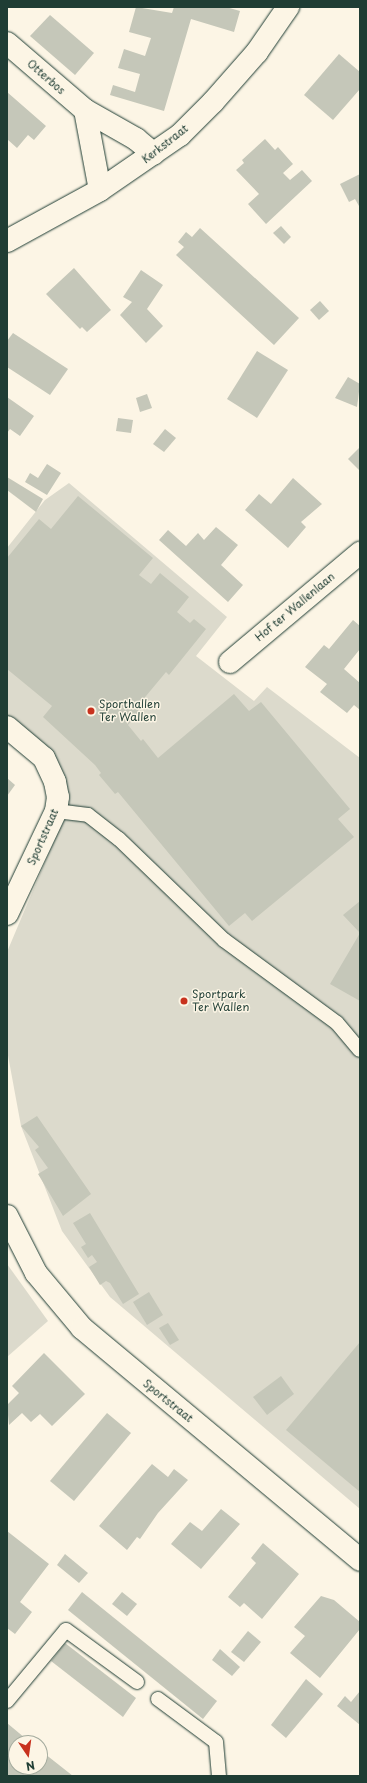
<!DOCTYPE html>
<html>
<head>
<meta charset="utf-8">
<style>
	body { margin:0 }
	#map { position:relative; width:367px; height:1783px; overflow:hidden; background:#fcf5e5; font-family:"Playpen Sans",sans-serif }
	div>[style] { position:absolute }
	.green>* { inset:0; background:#dcdacc }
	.building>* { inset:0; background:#c5c7b9 }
	.roads { filter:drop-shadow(0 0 1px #1f3d34) drop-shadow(0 0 1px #1f3d34) }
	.lane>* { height:14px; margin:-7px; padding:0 7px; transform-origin:7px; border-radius:7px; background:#fcf5e5 }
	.street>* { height:22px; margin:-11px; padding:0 11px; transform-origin:11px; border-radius:11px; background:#fcf5e5 }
	.dots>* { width:11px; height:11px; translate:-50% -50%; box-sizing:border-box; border:2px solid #fcf5e5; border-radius:50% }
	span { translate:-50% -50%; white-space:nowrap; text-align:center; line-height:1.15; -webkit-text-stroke:3px #fcf5e5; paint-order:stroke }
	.street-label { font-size:11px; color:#1f3d34 }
	.poi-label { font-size:11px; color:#1f3d34 }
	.left { translate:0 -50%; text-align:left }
	.frame { position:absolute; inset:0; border:8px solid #1f3d34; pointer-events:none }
	.north { position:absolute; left:8px; top:1735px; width:40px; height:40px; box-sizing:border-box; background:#fcf5e5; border:1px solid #a4ab9e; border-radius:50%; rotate:167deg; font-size:11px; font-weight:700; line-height:16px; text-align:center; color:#1f3d34 }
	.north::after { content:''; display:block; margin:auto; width:14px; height:18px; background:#c8321e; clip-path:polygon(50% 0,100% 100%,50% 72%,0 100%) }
</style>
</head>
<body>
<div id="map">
	<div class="green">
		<div style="clip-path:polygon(69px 483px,227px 617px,196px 656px,254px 701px,267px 687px,360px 758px,360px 1509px,110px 1297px,62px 1231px,21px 1126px,7px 1050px,7px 952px,66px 812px,7px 717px,7px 548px,45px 500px)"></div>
		<div style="clip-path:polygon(7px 1264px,48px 1321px,7px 1357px)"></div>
	</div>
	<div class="building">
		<div style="clip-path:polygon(136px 7px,172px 13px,174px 7px,226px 7px,240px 11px,234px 32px,191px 19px,164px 111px,110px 95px,113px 85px,135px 92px,140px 74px,118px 68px,124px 49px,145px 56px,151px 38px,129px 32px)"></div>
		<div style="clip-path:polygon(50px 15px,94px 53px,75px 75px,30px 36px)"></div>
		<div style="clip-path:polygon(339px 54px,360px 72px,360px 89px,333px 120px,304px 95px)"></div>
		<div style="clip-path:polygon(7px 92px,46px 126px,34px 140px,28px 135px,17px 148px,7px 139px)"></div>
		<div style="clip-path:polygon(265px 139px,275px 150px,278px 147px,293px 164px,283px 173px,290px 180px,302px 170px,312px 181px,266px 224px,248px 204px,259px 194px,236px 170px,244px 163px,242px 160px)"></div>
		<div style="clip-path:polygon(360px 174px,360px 206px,359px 206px,355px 199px,349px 202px,340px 184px)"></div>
		<div style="clip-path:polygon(281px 226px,291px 237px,284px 244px,273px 233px)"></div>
		<div style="clip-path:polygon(200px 228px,299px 318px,274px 345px,176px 255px,184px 247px,178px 242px,186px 232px,192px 237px)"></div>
		<div style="clip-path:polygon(74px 268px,111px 310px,87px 332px,82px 327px,80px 329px,46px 294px)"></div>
		<div style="clip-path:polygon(141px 270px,163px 285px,147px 309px,163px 326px,146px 343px,120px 315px,132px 302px,123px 297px)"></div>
		<div style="clip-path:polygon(320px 301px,329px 311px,319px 320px,310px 310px)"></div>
		<div style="clip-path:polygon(13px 333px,68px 369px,50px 395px,7px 367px,7px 341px)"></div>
		<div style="clip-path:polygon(257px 351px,288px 370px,257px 418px,227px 399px)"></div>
		<div style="clip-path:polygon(348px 377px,360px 384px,357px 407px,335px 398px)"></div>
		<div style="clip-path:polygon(147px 394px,152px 408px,140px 412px,136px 398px)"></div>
		<div style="clip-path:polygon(7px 397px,34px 416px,20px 436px,10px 429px,7px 433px)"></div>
		<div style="clip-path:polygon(118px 418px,133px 420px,131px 433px,116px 431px)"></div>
		<div style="clip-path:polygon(165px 429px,176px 438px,164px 452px,153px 444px)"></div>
		<div style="clip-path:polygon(360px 447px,360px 471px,348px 459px)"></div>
		<div style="clip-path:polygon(47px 464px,61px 473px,47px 495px,25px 482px,30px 473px,38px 478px)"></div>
		<div style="clip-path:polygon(7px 477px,43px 499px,36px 512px,7px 490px)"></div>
		<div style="clip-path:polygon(293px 478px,322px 504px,301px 522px,306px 527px,288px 548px,245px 510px,259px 494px,271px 504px)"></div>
		<div style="clip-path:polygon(78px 496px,153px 558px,139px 575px,151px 584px,160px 573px,189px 597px,177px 612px,190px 623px,194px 619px,206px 629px,169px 675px,166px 672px,136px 708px,139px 711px,128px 725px,141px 741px,143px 739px,158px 758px,234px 694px,249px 711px,261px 702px,350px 809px,338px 819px,354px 837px,252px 921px,245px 913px,229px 926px,118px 792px,115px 794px,99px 775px,101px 773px,95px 765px,43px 717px,52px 706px,7px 669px,7px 558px,39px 519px,51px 529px)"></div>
		<div style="clip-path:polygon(216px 527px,238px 545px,221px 565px,243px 585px,228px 602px,159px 540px,168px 530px,186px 546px,198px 533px,204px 540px)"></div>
		<div style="clip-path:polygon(353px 620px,360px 626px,360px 649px,344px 669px,360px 683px,360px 710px,354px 705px,347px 713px,320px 692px,327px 684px,305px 667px,324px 645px,329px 649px)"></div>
		<div style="clip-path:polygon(7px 778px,15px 785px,7px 796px)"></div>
		<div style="clip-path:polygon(360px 901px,360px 1001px,330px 984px,360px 933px,343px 915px)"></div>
		<div style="clip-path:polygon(37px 1116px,91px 1194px,63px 1216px,38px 1174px,48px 1168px,35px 1150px,39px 1147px,21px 1126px)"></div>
		<div style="clip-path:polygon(90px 1213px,139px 1294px,123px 1304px,110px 1283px,106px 1281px,100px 1285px,89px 1267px,97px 1262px,92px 1255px,88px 1258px,81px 1247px,86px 1244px,73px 1223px)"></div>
		<div style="clip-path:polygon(149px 1292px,163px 1315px,147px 1325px,133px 1302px)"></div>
		<div style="clip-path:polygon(168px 1323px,179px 1340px,170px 1345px,159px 1328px)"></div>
		<div style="clip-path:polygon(360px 1342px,360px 1492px,286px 1430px)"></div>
		<div style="clip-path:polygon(44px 1353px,85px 1394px,52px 1426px,40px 1414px,31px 1422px,22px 1413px,9px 1425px,7px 1405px,19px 1393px,12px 1386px)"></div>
		<div style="clip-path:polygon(281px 1376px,294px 1394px,267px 1415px,253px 1397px)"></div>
		<div style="clip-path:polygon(107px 1413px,131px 1433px,74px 1501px,50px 1481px)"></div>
		<div style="clip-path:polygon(152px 1464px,168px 1477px,174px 1469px,188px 1480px,158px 1513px,140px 1539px,137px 1537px,127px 1550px,99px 1526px)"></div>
		<div style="clip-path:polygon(221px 1509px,240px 1524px,201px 1569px,171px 1544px,190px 1522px,202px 1531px)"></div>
		<div style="clip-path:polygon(7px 1531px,49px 1564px,20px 1602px,32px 1612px,15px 1634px,7px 1628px)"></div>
		<div style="clip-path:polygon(263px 1543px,299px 1574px,262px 1619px,244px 1603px,240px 1607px,228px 1597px,256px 1563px,251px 1558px)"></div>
		<div style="clip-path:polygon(65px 1554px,88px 1573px,79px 1583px,57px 1565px)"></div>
		<div style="clip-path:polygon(82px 1592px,217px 1701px,203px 1719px,68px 1610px)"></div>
		<div style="clip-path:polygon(122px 1592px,137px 1604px,127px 1616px,112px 1604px)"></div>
		<div style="clip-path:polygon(321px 1596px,334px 1600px,360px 1622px,360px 1629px,320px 1678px,290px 1653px,305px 1636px,294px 1627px)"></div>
		<div style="clip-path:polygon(248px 1631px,261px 1642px,244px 1662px,231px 1652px)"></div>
		<div style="clip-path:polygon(65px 1643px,136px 1698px,123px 1717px,51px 1661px)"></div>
		<div style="clip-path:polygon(220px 1649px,240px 1667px,232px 1676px,212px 1660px)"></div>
		<div style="clip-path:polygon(306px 1679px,323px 1694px,286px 1738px,271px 1725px)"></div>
		<div style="clip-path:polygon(360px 1691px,360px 1725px,337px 1706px,345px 1696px,351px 1702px)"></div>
		<div style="clip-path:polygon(7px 1723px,31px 1743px,16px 1743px,16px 1767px,40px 1767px,40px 1750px,73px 1776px,7px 1776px)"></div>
	</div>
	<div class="roads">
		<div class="lane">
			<div style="left:56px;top:811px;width:32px;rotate:7deg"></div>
			<div style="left:88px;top:815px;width:39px;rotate:38deg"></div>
			<div style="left:119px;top:839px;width:146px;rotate:43.9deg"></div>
			<div style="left:224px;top:940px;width:140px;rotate:36.3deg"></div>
			<div style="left:337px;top:1023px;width:35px;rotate:50deg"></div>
			<div style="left:158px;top:1699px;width:72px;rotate:36.6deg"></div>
			<div style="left:216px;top:1742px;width:34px;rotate:85deg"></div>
			<div style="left:7px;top:1701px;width:92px;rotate:-50.3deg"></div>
			<div style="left:66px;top:1630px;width:88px;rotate:36.2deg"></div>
		</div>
		<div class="street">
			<div style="left:7px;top:43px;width:103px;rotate:40.7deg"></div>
			<div style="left:85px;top:110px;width:59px;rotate:29.6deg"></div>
			<div style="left:136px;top:139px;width:23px;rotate:40deg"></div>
			<div style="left:85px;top:110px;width:81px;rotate:79.4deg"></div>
			<div style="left:7px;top:241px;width:106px;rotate:-28.7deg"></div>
			<div style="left:100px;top:190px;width:97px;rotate:-34.5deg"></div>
			<div style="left:180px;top:135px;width:47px;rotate:-45deg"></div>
			<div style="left:213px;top:102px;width:67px;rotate:-48.7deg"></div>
			<div style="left:257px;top:52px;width:55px;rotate:-55.4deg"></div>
			<div style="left:230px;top:662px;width:170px;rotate:-40deg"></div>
			<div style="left:7px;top:727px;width:48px;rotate:40deg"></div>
			<div style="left:44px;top:758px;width:26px;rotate:65deg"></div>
			<div style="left:55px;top:782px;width:15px;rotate:79deg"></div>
			<div style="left:58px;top:797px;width:14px;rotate:98deg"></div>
			<div style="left:56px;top:811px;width:114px;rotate:115.4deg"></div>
			<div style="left:7px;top:1216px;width:64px;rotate:63deg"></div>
			<div style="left:36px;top:1273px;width:72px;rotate:50.1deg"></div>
			<div style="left:82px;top:1328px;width:362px;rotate:39.8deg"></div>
		</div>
	</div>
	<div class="dots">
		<div style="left:91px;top:711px;background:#c8321e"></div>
		<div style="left:184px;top:1001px;background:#c8321e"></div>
	</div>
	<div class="street-label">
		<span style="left:46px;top:77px;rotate:41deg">Otterbos</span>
		<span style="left:165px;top:144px;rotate:-38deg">Kerkstraat</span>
		<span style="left:295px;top:607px;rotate:-40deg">Hof ter Wallenlaan</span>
		<span style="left:43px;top:837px;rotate:-66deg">Sportstraat</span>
		<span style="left:168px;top:1401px;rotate:39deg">Sportstraat</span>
	</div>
	<div class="poi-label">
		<span class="left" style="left:99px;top:711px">Sporthallen<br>Ter Wallen</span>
		<span class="left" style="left:192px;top:1001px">Sportpark<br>Ter Wallen</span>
	</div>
	<div class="frame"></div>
	<div class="north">N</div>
</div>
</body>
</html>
